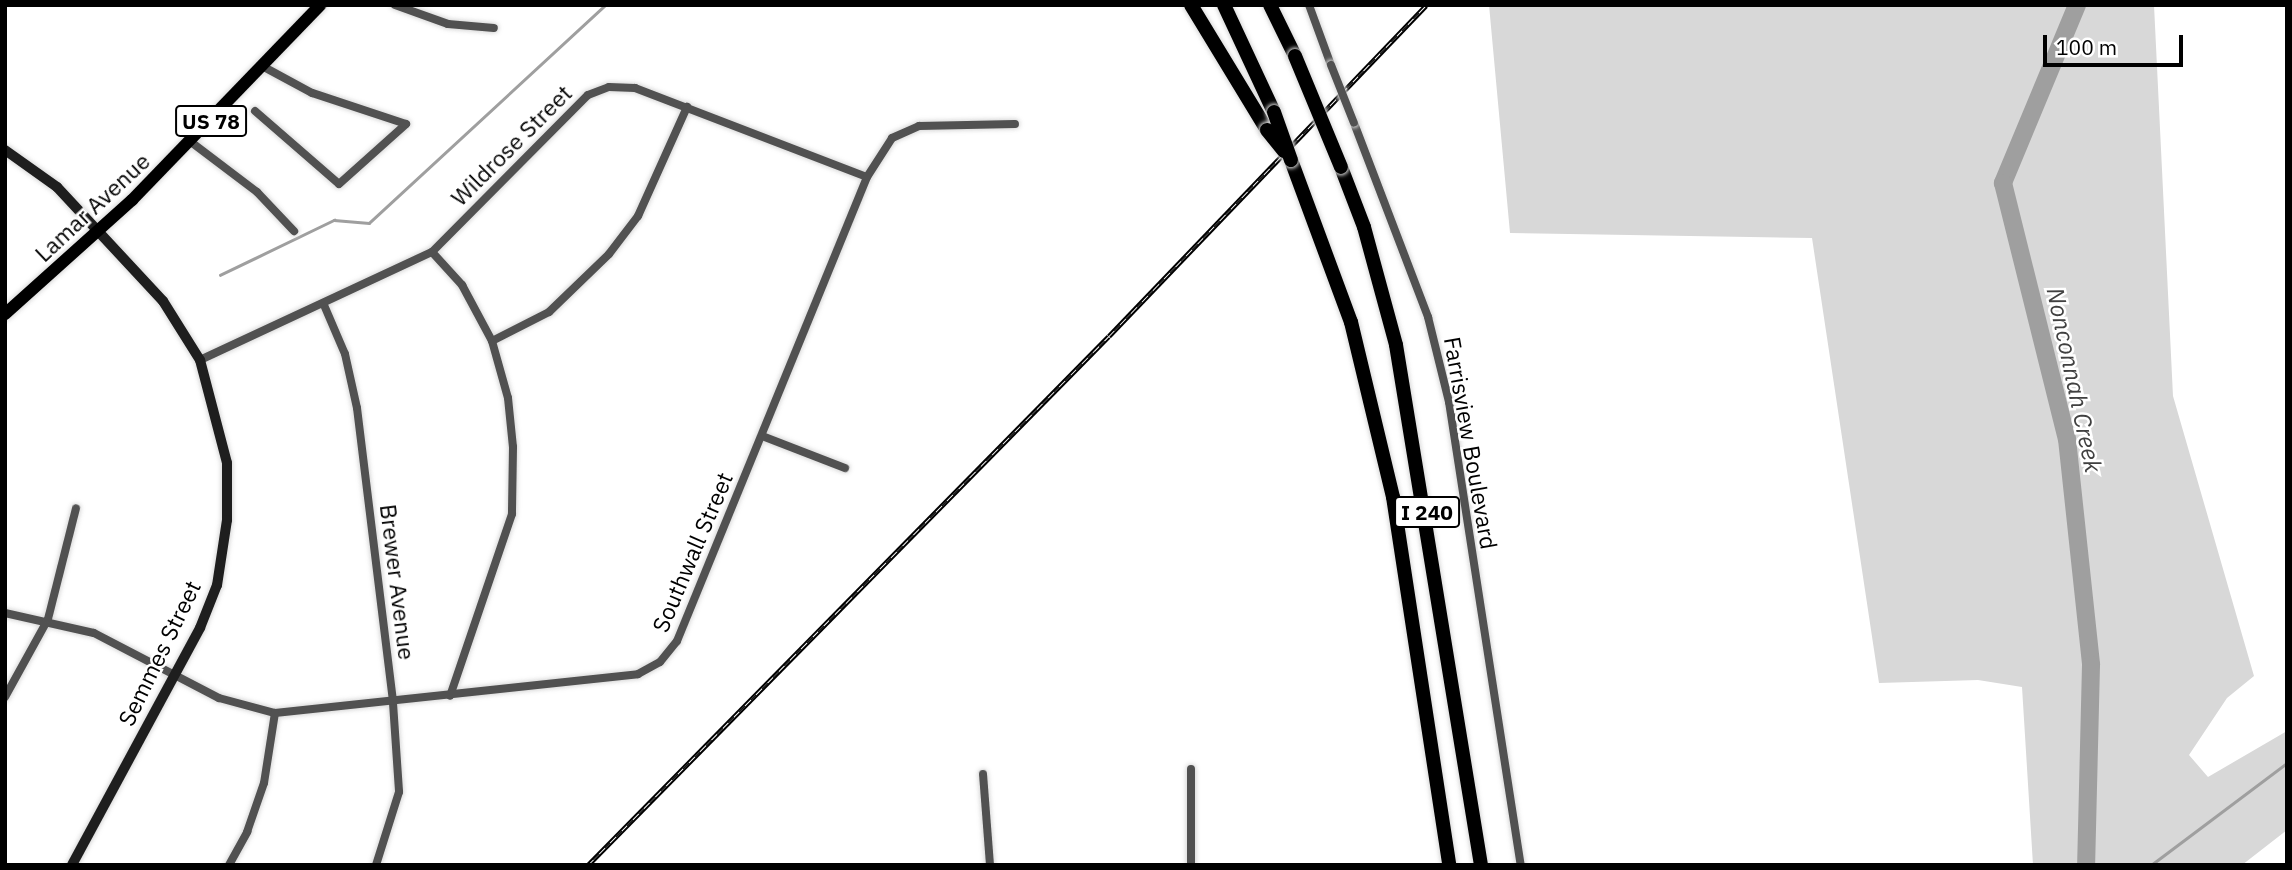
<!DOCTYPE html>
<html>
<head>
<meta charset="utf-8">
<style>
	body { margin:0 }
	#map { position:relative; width:2292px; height:870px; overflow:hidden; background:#fff; font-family:"IBM Plex Sans",sans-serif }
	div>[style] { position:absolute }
	.green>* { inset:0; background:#d8d8d8 }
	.stream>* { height:2.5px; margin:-1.25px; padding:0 1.25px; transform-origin:1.25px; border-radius:1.25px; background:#9f9f9f }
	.river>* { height:18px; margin:-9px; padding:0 9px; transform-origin:9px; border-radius:9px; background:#9f9f9f }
	.roads { filter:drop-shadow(0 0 2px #dbdbdb) drop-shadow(0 0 2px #dbdbdb) }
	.street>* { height:8px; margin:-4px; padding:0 4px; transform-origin:4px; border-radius:4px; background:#515151 }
	.secondary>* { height:10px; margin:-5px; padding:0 5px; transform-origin:5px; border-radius:5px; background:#1e1e1e }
	.primary>* { height:12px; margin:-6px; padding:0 6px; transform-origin:6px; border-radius:6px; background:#000 }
	.highway>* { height:14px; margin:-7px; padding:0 7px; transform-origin:7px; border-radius:7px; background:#000 }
	.rail>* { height:5px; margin-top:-2.5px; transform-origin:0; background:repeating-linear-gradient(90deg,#fff 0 8px,#000 0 16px); box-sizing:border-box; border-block:2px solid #000 }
	.bridges { filter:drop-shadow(0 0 2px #dbdbdb) drop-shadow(0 0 2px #dbdbdb) }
	.street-bridge>* { height:8px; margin:-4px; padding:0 4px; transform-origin:4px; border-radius:4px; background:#515151 }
	.highway-bridge>* { height:14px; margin:-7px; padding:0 7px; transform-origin:7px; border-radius:7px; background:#000 }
	span { translate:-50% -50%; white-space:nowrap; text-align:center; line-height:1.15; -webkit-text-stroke:5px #fff; paint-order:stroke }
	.shield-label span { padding:2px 5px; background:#fff; border:2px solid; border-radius:5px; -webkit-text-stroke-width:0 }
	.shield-label { font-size:21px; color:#000; font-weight:700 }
	.street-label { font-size:23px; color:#000 }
	.water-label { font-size:24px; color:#404040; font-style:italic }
	.frame { position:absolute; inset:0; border:7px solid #000; pointer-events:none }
	.scale { position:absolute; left:2043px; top:35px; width:140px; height:32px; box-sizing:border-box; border:4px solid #000; border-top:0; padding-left:9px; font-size:21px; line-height:24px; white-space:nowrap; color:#000; -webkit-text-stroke:5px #fff; paint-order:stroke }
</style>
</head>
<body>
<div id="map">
	<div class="green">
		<div style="clip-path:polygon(1489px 5px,2154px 5px,2173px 396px,2254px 676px,2227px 698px,2189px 755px,2208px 777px,2287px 731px,2287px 830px,2242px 865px,2033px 865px,2022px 687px,1978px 680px,1879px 683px,1812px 238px,1510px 233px)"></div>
	</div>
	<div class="stream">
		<div style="left:220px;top:275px;width:127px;rotate:-25.8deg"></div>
		<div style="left:334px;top:220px;width:35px;rotate:5deg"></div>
		<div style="left:369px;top:223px;width:321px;rotate:-42.7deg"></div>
		<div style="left:2151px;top:865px;width:170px;rotate:-36.9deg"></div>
	</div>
	<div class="river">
		<div style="left:2077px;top:5px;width:193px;rotate:112.6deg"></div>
		<div style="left:2003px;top:183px;width:264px;rotate:76deg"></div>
		<div style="left:2067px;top:439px;width:227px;rotate:83.9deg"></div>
		<div style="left:2091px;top:665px;width:200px;rotate:91.4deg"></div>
	</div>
	<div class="roads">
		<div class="street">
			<div style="left:395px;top:5px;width:56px;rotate:19.7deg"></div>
			<div style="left:448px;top:24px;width:46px;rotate:5deg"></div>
			<div style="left:1309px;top:5px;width:64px;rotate:69.9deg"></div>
			<div style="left:255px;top:111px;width:111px;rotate:41deg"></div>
			<div style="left:339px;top:184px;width:90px;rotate:-41.8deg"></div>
			<div style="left:406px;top:124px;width:99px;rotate:-161.7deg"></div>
			<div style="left:312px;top:93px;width:57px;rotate:-151.6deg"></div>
			<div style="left:1354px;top:123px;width:208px;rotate:69.1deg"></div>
			<div style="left:1428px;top:317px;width:88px;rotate:76.1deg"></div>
			<div style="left:1449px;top:402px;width:469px;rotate:81.2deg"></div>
			<div style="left:191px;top:142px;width:83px;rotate:37.1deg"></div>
			<div style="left:257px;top:192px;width:54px;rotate:46.5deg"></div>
			<div style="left:432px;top:252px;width:45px;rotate:47.7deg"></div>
			<div style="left:462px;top:285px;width:64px;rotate:61.8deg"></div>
			<div style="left:492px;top:341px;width:59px;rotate:74.3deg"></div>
			<div style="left:508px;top:398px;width:49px;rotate:84.2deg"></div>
			<div style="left:513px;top:447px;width:67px;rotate:90.9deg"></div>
			<div style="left:512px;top:514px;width:192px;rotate:108.8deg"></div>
			<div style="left:324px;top:305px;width:53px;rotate:66.8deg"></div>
			<div style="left:345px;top:354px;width:55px;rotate:77.5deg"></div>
			<div style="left:357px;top:408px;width:297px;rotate:83deg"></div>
			<div style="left:393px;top:703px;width:89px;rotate:86.1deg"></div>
			<div style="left:399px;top:792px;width:77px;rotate:107.5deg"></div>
			<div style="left:492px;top:341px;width:64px;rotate:-27deg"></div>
			<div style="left:549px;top:312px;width:83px;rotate:-44deg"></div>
			<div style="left:609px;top:254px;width:48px;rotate:-52.7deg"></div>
			<div style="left:638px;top:216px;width:120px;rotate:-65.8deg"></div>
			<div style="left:200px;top:360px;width:256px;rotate:-25deg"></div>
			<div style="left:432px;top:252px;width:221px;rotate:-45.2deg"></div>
			<div style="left:588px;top:95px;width:22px;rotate:-21deg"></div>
			<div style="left:609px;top:87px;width:26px;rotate:2deg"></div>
			<div style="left:635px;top:88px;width:248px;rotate:21deg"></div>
			<div style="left:762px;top:436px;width:89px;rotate:21.1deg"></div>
			<div style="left:5px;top:613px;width:91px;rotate:12.7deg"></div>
			<div style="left:94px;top:633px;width:141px;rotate:27.5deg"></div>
			<div style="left:219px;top:698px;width:58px;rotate:15deg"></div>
			<div style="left:275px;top:713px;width:365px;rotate:-6.1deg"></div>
			<div style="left:638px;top:674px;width:25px;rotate:-29deg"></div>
			<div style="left:660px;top:662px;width:27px;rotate:-51deg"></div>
			<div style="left:677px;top:641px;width:501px;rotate:-67.73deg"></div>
			<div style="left:867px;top:177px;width:46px;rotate:-57.3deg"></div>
			<div style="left:892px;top:138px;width:30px;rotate:-24deg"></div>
			<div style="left:919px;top:126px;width:96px;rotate:-1.2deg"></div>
			<div style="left:5px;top:697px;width:89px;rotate:-61.1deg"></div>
			<div style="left:48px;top:619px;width:114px;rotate:-75.8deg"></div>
			<div style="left:983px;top:774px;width:91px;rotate:85.6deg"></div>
			<div style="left:229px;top:865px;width:38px;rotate:-61deg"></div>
			<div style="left:247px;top:832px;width:52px;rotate:-70.9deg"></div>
			<div style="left:264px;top:783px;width:71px;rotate:-81.1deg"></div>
			<div style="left:1191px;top:865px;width:96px;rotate:-90deg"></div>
		</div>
		<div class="secondary">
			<div style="left:5px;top:150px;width:64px;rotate:35.4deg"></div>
			<div style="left:57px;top:187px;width:156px;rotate:47.1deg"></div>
			<div style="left:163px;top:301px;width:70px;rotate:57.9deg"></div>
			<div style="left:200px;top:360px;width:106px;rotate:75.3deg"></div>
			<div style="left:227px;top:463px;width:57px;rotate:90deg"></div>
			<div style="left:227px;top:520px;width:66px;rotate:98.7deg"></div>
			<div style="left:217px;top:585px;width:46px;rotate:111.6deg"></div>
			<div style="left:200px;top:628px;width:269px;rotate:118.4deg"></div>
		</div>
		<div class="primary">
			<div style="left:5px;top:314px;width:171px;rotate:-41.9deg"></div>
			<div style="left:132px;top:200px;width:271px;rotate:-46deg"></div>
		</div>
		<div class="highway">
			<div style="left:1191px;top:5px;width:146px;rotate:58.7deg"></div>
			<div style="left:1224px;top:5px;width:118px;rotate:65deg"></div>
			<div style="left:1270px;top:5px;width:57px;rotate:63.9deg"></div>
			<div style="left:1291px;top:160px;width:173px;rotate:69.7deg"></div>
			<div style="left:1351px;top:322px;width:180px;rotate:76.5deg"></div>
			<div style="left:1393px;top:497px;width:372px;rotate:81.3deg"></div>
			<div style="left:1341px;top:167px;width:64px;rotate:69deg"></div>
			<div style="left:1364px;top:227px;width:122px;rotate:74.8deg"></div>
			<div style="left:1396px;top:345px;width:527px;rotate:80.72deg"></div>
		</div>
	</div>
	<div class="rail">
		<div style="left:588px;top:865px;width:742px;rotate:-45.44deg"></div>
		<div style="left:1109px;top:336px;width:458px;rotate:-46.2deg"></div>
	</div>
	<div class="bridges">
		<div class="street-bridge">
			<div style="left:1331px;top:65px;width:62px;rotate:68.4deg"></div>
		</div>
		<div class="highway-bridge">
			<div style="left:1295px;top:56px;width:120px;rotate:67.5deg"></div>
			<div style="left:1274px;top:112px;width:51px;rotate:70.5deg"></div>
			<div style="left:1267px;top:130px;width:27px;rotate:51deg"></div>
		</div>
	</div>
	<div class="shield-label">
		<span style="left:211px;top:121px">US 78</span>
		<span style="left:1427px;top:512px">I 240</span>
	</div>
	<div class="street-label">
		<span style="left:511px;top:145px;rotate:-45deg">Wildrose Street</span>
		<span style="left:92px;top:207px;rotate:-43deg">Lamar Avenue</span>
		<span style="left:1471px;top:443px;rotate:80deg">Farrisview Boulevard</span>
		<span style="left:692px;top:552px;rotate:-67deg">Southwall Street</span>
		<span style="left:398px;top:582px;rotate:83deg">Brewer Avenue</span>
		<span style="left:159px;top:653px;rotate:-64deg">Semmes Street</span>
	</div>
	<div class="water-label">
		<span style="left:2074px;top:380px;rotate:78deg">Nonconnah Creek</span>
	</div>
	<div class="frame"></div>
	<div class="scale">100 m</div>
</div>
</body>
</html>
